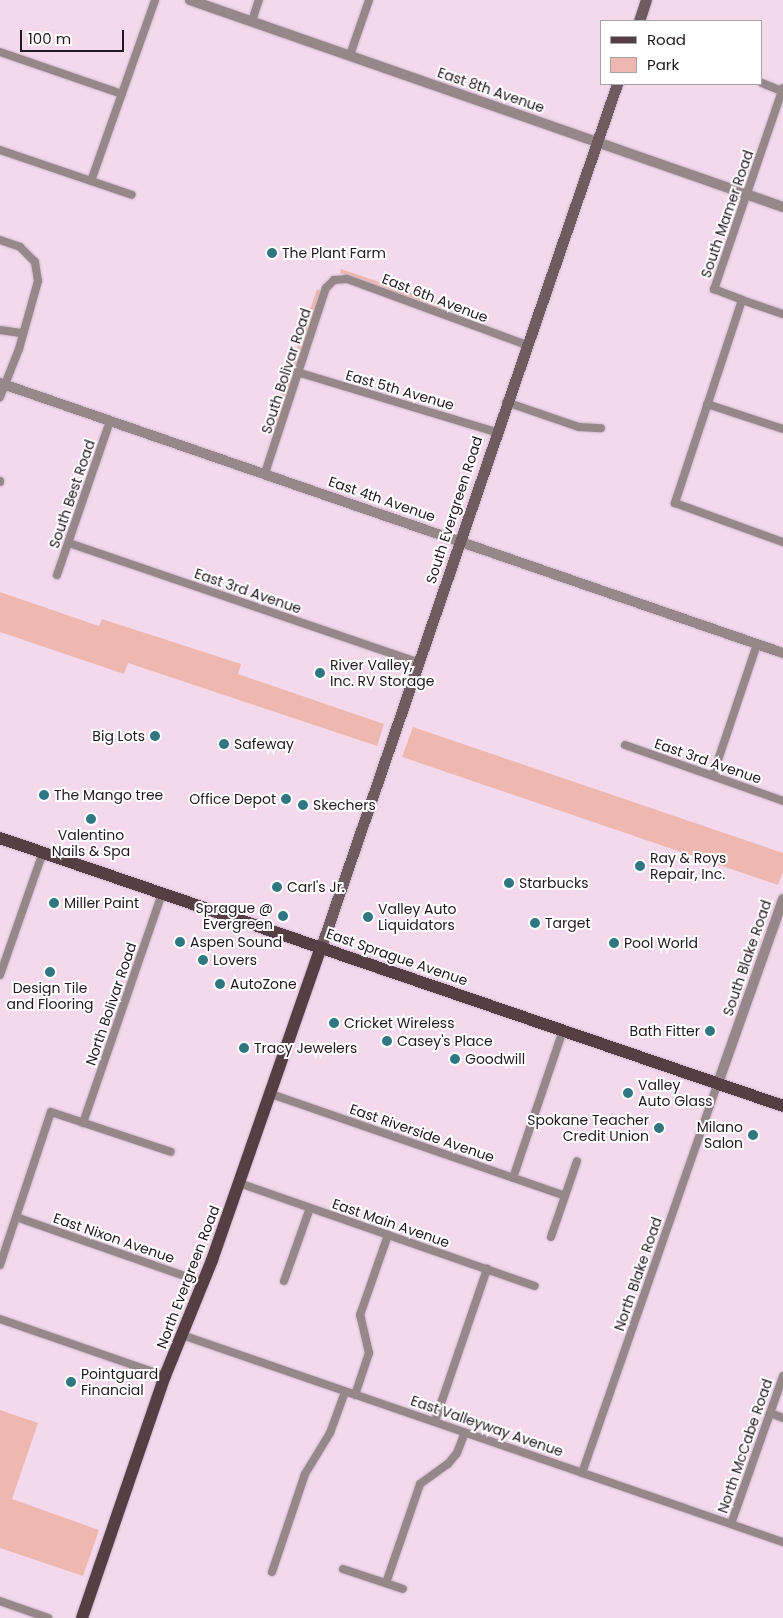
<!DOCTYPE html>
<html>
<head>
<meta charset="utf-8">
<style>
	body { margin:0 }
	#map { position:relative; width:783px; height:1618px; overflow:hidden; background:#f4d9ed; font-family:Poppins,sans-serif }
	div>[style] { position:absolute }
	.green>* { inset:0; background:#eeb8b1 }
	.roads { filter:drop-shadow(0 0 1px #ceb6c8) drop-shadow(0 0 1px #ceb6c8) }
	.minor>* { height:8px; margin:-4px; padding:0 4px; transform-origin:4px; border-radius:4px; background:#95878a }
	.tertiary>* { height:10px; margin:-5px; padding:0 5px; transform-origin:5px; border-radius:5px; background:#95878a }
	.secondary>* { height:11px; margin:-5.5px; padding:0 5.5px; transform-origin:5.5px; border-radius:5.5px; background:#6f5c61 }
	.primary>* { height:12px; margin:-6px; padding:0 6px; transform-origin:6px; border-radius:6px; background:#553e44 }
	.dots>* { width:14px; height:14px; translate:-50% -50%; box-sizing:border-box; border:2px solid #fff; border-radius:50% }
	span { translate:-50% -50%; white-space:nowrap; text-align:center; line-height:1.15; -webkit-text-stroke:4px #fff; paint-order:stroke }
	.street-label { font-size:14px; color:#22181f }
	.poi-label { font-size:14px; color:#22181f }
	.left { translate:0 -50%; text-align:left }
	.right { translate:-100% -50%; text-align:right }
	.legend { position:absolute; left:600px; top:20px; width:162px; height:65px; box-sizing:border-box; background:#fff; border:1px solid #a7a3a5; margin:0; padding:6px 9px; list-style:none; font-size:15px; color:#22181f }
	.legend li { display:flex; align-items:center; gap:10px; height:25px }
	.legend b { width:25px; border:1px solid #a7a3a5 }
	.scale { position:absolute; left:20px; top:30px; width:104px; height:22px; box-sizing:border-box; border:2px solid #22181f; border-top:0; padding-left:6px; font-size:15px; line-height:18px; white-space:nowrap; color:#22181f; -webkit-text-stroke:4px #fff; paint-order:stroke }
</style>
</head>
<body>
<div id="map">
	<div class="green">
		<div style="clip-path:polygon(341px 269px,441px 303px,438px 310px,340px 273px)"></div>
		<div style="clip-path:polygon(317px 289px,322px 291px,274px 439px,275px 413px)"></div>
		<div style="clip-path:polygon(0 592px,99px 626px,102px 619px,241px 664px,238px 674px,384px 724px,377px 746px,128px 663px,124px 674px,0 632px)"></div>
		<div style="clip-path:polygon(413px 727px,783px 853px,783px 872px,778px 885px,402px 757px)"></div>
		<div style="clip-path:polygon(0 1410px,38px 1423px,12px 1499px,99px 1530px,83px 1576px,0 1548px)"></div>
	</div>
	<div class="roads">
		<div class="minor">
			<div style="left:252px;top:21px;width:22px;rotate:-72deg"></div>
			<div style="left:0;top:52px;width:129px;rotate:19deg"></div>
			<div style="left:350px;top:55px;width:58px;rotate:-70.9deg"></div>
			<div style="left:762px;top:83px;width:22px;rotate:22deg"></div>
			<div style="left:783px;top:88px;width:213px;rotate:108.9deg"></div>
			<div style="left:714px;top:289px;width:30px;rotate:21deg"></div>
			<div style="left:742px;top:300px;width:214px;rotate:108.3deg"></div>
			<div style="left:675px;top:503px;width:115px;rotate:19.9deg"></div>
			<div style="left:0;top:150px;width:139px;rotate:18.8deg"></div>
			<div style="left:91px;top:181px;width:192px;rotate:-70.5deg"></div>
			<div style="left:0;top:240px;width:21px;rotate:19deg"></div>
			<div style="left:20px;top:247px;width:21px;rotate:45deg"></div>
			<div style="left:35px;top:262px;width:19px;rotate:81deg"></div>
			<div style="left:38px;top:281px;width:71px;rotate:105.6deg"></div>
			<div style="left:19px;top:349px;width:52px;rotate:111.6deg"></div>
			<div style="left:742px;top:300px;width:43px;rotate:18.9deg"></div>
			<div style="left:0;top:330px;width:21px;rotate:8deg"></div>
			<div style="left:297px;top:372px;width:208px;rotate:16.8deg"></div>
			<div style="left:506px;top:402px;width:77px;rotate:18.9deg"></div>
			<div style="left:579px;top:427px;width:22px;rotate:3deg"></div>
			<div style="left:707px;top:404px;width:80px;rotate:18.2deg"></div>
			<div style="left:265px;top:473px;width:195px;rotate:-71.8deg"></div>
			<div style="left:326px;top:288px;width:11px;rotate:-45deg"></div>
			<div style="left:334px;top:280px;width:13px;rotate:-4deg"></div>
			<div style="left:347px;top:279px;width:191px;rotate:20.2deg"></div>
			<div style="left:0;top:481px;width:1px;rotate:90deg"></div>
			<div style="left:69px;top:543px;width:370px;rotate:18.9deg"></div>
			<div style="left:57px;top:575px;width:163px;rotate:-71deg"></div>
			<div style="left:625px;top:745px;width:168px;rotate:19.5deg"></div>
			<div style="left:713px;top:775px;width:138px;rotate:-71.4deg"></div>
			<div style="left:0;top:975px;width:130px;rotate:-70.7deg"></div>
			<div style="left:271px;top:1094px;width:311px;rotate:19.1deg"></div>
			<div style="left:83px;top:1123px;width:243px;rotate:-71deg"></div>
			<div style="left:513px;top:1178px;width:156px;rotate:-71.3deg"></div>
			<div style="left:239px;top:1183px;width:313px;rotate:19.2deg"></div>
			<div style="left:16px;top:1217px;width:199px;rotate:19.3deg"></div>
			<div style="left:551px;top:1237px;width:80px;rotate:-71.1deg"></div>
			<div style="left:0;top:1265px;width:161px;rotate:-71.6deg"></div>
			<div style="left:51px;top:1112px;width:126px;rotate:18.4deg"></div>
			<div style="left:284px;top:1281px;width:77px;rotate:-70.4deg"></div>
			<div style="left:0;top:1319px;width:175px;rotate:19.1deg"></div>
			<div style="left:182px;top:1335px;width:636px;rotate:19.01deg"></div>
			<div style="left:355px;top:1395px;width:44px;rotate:-71.6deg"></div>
			<div style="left:369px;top:1353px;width:39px;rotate:-103deg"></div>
			<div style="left:360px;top:1315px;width:85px;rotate:-70.7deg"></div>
			<div style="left:770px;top:1413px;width:14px;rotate:21deg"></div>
			<div style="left:435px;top:1421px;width:161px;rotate:-71.1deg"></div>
			<div style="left:582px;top:1473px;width:413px;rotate:-70.8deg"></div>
			<div style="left:731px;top:1524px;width:157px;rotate:-70.6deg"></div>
			<div style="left:343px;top:1569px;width:63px;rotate:18.4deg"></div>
			<div style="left:272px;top:1572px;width:103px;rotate:-71.4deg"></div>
			<div style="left:305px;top:1474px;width:48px;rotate:-58.6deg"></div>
			<div style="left:330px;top:1433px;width:44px;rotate:-69.9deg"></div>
			<div style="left:386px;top:1583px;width:105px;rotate:-71deg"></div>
			<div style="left:420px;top:1484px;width:34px;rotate:-36deg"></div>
			<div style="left:448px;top:1464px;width:14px;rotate:-51deg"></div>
			<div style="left:457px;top:1453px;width:22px;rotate:-69deg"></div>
			<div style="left:0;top:1601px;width:51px;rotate:19.5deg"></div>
		</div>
		<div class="tertiary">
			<div style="left:190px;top:0;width:628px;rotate:19.24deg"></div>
			<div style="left:0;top:383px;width:828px;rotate:19.03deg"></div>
			<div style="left:718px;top:1083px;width:195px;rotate:-70.5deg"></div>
		</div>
		<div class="secondary">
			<div style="left:639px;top:21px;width:22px;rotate:-72deg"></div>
			<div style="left:321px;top:947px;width:912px;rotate:-71.07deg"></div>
		</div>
		<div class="primary">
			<div style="left:0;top:838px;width:828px;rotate:18.89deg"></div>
			<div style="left:82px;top:1618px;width:256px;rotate:-71.1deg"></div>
			<div style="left:165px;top:1376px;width:125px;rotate:-67.9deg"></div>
			<div style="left:212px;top:1260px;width:331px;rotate:-70.8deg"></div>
		</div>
	</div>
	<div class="dots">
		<div style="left:272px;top:253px;background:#2f7781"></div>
		<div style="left:320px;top:673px;background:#2f7781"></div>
		<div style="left:155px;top:736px;background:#2f7781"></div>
		<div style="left:224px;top:744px;background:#2f7781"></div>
		<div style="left:44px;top:795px;background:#2f7781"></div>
		<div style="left:286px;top:799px;background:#2f7781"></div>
		<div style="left:303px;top:805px;background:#2f7781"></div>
		<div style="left:91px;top:819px;background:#2f7781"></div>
		<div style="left:640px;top:866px;background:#2f7781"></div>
		<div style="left:509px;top:883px;background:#2f7781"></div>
		<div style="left:277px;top:887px;background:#2f7781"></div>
		<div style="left:54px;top:903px;background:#2f7781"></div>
		<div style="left:283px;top:916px;background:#2f7781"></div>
		<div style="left:368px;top:917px;background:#2f7781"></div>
		<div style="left:535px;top:923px;background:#2f7781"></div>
		<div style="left:180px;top:942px;background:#2f7781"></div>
		<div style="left:614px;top:943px;background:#2f7781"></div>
		<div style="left:203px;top:960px;background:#2f7781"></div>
		<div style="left:50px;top:972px;background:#2f7781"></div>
		<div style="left:220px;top:984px;background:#2f7781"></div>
		<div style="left:334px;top:1023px;background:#2f7781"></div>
		<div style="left:710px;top:1031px;background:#2f7781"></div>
		<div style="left:387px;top:1041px;background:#2f7781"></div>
		<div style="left:244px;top:1048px;background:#2f7781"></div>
		<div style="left:455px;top:1059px;background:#2f7781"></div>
		<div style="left:628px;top:1093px;background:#2f7781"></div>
		<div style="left:659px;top:1128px;background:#2f7781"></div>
		<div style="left:753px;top:1135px;background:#2f7781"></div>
		<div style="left:71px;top:1382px;background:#2f7781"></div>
	</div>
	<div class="street-label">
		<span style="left:491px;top:90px;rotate:19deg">East 8th Avenue</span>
		<span style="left:727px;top:214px;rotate:-71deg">South Mamer Road</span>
		<span style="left:435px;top:298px;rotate:21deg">East 6th Avenue</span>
		<span style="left:286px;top:371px;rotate:-72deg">South Bolivar Road</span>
		<span style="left:400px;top:390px;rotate:16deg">East 5th Avenue</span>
		<span style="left:72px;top:494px;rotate:-71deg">South Best Road</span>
		<span style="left:382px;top:499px;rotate:19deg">East 4th Avenue</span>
		<span style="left:454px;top:510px;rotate:-72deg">South Evergreen Road</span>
		<span style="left:248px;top:591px;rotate:19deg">East 3rd Avenue</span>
		<span style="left:708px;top:761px;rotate:19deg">East 3rd Avenue</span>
		<span style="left:397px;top:957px;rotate:19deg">East Sprague Avenue</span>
		<span style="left:747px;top:958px;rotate:-71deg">South Blake Road</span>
		<span style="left:111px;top:1004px;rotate:-71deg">North Bolivar Road</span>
		<span style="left:422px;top:1133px;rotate:19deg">East Riverside Avenue</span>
		<span style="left:391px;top:1223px;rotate:19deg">East Main Avenue</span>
		<span style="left:114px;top:1238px;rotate:19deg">East Nixon Avenue</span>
		<span style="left:638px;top:1274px;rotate:-71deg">North Blake Road</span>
		<span style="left:188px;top:1277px;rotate:-69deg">North Evergreen Road</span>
		<span style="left:487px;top:1426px;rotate:19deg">East Valleyway Avenue</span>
		<span style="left:745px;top:1446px;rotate:-71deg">North McCabe Road</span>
	</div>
	<div class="poi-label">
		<span class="left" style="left:282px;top:253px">The Plant Farm</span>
		<span class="left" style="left:330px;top:673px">River Valley,<br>Inc. RV Storage</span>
		<span class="right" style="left:145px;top:736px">Big Lots</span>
		<span class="left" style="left:234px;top:744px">Safeway</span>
		<span class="left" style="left:54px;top:795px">The Mango tree</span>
		<span class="right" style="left:276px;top:799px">Office Depot</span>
		<span class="left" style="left:313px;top:805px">Skechers</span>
		<span style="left:91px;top:843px">Valentino<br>Nails &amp; Spa</span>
		<span class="left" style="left:650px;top:866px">Ray &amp; Roys<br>Repair, Inc.</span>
		<span class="left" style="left:519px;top:883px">Starbucks</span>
		<span class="left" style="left:287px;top:887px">Carl's Jr.</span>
		<span class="left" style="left:64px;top:903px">Miller Paint</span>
		<span class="right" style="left:273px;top:916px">Sprague @<br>Evergreen</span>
		<span class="left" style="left:378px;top:917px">Valley Auto<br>Liquidators</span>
		<span class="left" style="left:545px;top:923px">Target</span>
		<span class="left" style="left:190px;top:942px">Aspen Sound</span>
		<span class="left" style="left:624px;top:943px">Pool World</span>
		<span class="left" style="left:213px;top:960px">Lovers</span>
		<span class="left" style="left:230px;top:984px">AutoZone</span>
		<span style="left:50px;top:996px">Design Tile<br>and Flooring</span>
		<span class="left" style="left:344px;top:1023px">Cricket Wireless</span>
		<span class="right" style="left:700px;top:1031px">Bath Fitter</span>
		<span class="left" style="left:397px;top:1041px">Casey's Place</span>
		<span class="left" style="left:254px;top:1048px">Tracy Jewelers</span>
		<span class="left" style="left:465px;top:1059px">Goodwill</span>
		<span class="left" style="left:638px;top:1093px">Valley<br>Auto Glass</span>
		<span class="right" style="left:649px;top:1128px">Spokane Teacher<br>Credit Union</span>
		<span class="right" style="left:743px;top:1135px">Milano<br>Salon</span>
		<span class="left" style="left:81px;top:1382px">Pointguard<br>Financial</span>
	</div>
	<ul class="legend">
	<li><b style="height:6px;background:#553e44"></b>Road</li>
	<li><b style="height:14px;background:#eeb8b1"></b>Park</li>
	</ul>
	<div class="scale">100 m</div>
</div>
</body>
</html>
